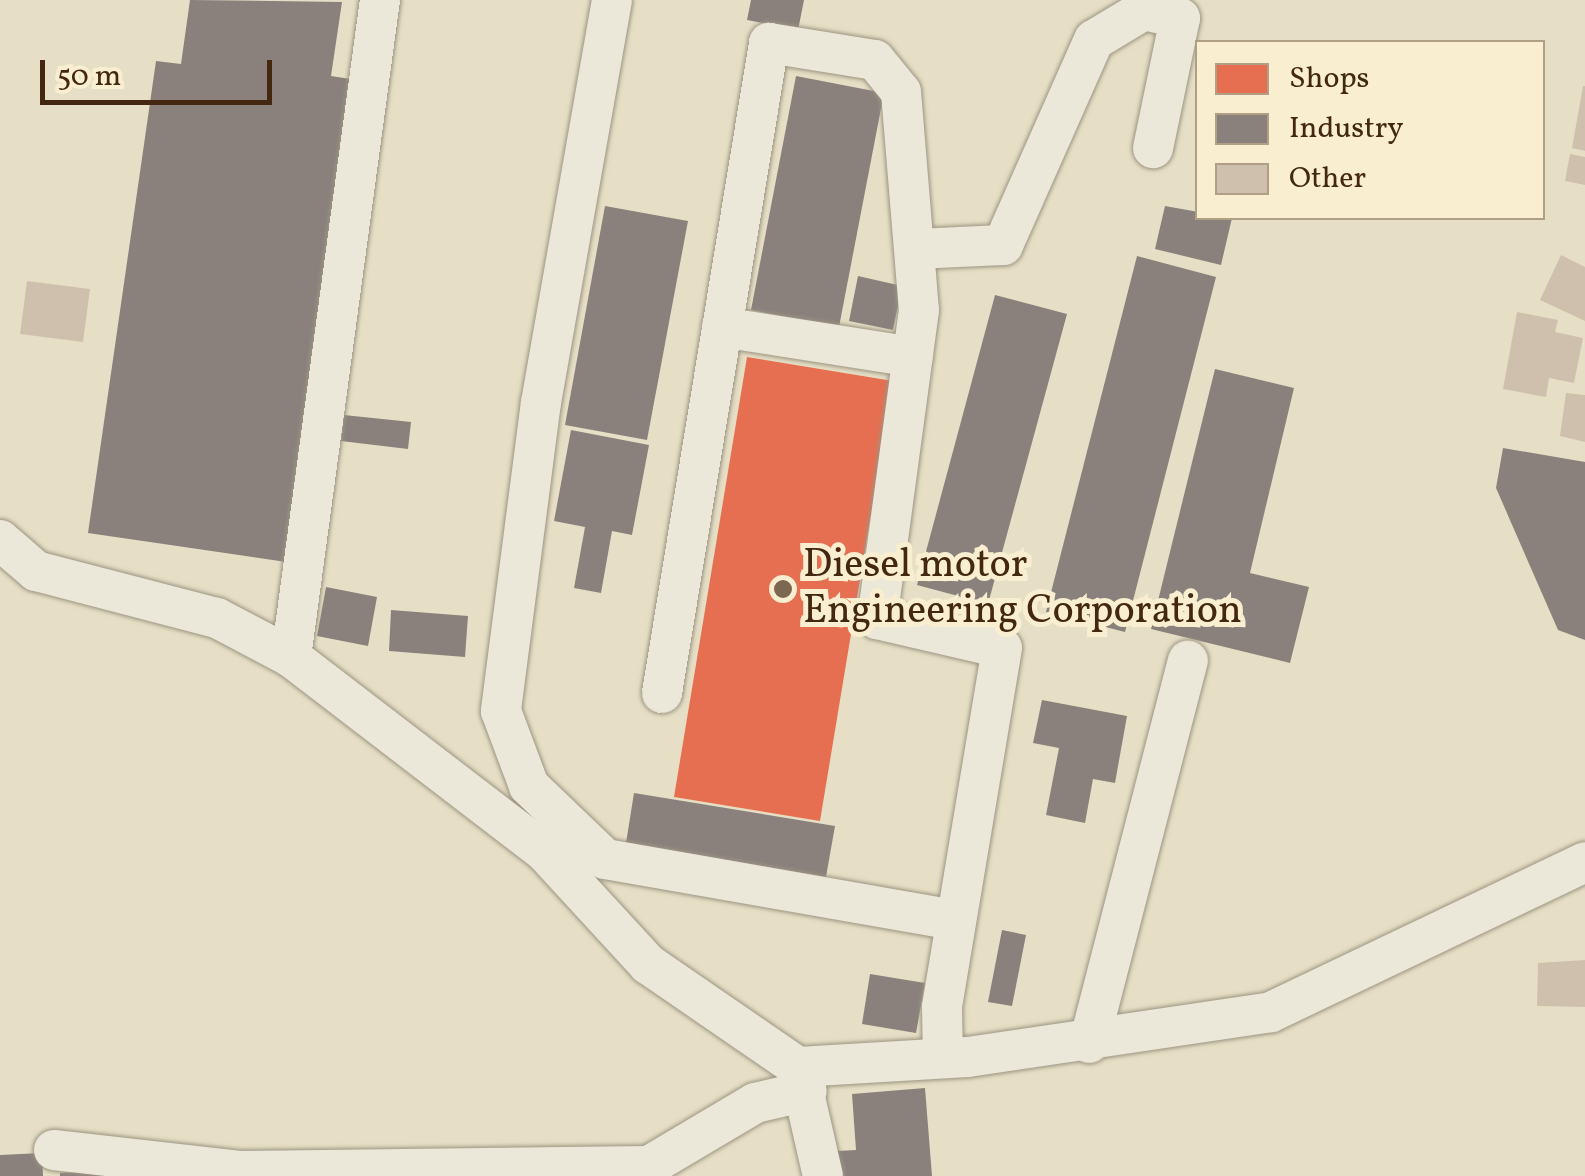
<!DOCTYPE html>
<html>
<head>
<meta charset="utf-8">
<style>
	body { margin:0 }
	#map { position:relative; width:1585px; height:1176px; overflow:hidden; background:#e7dfc5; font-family:Vollkorn,serif }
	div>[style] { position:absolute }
	.shops>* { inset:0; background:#e76f51 }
	.industry>* { inset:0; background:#8a817c }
	.building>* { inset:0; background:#cfc0ae }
	.roads { filter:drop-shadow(0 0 2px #9c9482) drop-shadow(0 0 2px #9c9482) }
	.minor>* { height:40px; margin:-20px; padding:0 20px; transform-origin:20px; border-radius:20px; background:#ebe7d9 }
	.dots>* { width:28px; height:28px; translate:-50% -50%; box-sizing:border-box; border:5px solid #f9efd0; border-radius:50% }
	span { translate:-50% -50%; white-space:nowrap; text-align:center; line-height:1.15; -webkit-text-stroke:10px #f9efd0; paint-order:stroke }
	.poi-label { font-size:40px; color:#432711 }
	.left { translate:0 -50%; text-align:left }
	.legend { position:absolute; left:1195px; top:40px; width:350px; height:180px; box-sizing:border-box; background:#f9efd0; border:2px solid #b09f84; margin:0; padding:12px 18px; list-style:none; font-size:30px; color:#432711 }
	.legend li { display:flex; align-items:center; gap:20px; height:50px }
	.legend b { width:50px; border:2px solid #b09f84 }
	.scale { position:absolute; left:40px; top:60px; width:232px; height:45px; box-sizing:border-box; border:5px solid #432711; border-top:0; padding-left:12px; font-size:30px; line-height:35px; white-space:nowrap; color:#432711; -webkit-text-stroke:8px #f9efd0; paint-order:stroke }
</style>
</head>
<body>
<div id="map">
	<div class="shops">
		<div style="clip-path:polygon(747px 357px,893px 381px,820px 821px,674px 797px)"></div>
	</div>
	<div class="industry">
		<div style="clip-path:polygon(190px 0,342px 2px,331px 76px,363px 81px,293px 563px,88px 533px,156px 61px,181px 64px)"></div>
		<div style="clip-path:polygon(751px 0,804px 0,798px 30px,747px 20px)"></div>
		<div style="clip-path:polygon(796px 76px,884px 93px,839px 327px,751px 310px)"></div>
		<div style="clip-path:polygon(605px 206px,688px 221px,647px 440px,565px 425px)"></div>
		<div style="clip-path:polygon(1165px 206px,1232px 218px,1221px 265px,1155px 249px)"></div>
		<div style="clip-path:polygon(1137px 256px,1216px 277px,1125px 632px,1046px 612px)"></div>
		<div style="clip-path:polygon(858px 276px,902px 286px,893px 330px,849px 321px)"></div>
		<div style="clip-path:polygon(995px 295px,1067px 314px,988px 604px,917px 585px)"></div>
		<div style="clip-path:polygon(1215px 369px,1294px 388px,1250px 573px,1309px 587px,1290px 663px,1151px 629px)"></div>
		<div style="clip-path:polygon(344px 415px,411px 422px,408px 449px,341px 441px)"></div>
		<div style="clip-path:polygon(571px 430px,649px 445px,632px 535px,612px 531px,601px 593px,574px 588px,585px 527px,554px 521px)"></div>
		<div style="clip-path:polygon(1503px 448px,1585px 462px,1585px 640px,1558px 630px,1496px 488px)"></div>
		<div style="clip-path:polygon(326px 587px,377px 597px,368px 646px,317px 636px)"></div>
		<div style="clip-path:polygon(391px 610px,468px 616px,465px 657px,389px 651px)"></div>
		<div style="clip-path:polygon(1042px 700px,1127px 716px,1115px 783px,1093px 779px,1085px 823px,1046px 815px,1059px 748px,1033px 743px)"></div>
		<div style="clip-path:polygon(634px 793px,835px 826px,826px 877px,626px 843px)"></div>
		<div style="clip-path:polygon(1002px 930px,1026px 935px,1012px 1006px,988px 1002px)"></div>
		<div style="clip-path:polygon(870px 974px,925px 983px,916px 1033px,862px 1024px)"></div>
		<div style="clip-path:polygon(925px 1088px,932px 1176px,839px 1176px,837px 1151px,856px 1150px,852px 1094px)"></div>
		<div style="clip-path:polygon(42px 1153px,43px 1176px,0 1176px,0 1155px)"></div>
		<div style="clip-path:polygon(142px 1168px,142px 1176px,60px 1176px,60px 1173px)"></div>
	</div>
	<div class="building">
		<div style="clip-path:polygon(1583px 86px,1585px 86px,1585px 151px,1572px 148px)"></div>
		<div style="clip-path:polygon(1570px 154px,1585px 157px,1585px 185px,1565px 181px)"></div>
		<div style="clip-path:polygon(1561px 255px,1585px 267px,1585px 321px,1540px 300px)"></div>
		<div style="clip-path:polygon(27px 281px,90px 289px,83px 342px,20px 334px)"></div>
		<div style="clip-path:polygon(1517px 312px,1558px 320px,1555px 332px,1583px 338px,1574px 383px,1549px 378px,1546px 397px,1503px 389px)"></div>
		<div style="clip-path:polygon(1566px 393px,1585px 395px,1585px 442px,1560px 436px)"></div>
		<div style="clip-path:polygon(1585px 960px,1585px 1007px,1537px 1006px,1538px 963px)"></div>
	</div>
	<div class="roads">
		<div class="minor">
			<div style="left:612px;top:0;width:408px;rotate:100deg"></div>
			<div style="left:541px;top:402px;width:312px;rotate:97.4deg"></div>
			<div style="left:501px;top:711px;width:80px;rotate:69.5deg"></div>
			<div style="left:529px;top:786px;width:105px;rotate:43.8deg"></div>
			<div style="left:605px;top:859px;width:355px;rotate:9.9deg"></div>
			<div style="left:915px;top:249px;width:88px;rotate:-2.6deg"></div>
			<div style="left:1003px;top:245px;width:224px;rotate:-66.1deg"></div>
			<div style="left:1094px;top:40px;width:58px;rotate:-31deg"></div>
			<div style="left:1144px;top:10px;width:37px;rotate:13deg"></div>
			<div style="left:1180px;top:18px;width:133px;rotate:101.7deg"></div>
			<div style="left:722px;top:327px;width:193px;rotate:8.9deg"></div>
			<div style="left:0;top:540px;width:48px;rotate:40.7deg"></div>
			<div style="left:36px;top:571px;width:187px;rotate:14.6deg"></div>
			<div style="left:217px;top:618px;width:84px;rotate:27.8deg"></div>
			<div style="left:291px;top:657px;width:319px;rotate:37.5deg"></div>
			<div style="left:544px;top:851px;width:154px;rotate:47.4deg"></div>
			<div style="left:648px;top:964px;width:182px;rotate:34.5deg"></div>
			<div style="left:798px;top:1067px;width:170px;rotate:-3.4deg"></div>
			<div style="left:968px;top:1057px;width:306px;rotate:-8.4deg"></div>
			<div style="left:1271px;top:1012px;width:348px;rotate:-25.5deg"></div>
			<div style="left:291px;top:657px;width:663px;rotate:-82.29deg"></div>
			<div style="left:662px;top:693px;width:659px;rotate:-80.65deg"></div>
			<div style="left:769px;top:43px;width:107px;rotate:9.1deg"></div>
			<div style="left:875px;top:60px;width:41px;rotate:50.9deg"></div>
			<div style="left:901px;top:92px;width:219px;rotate:85.3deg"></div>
			<div style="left:919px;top:310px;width:312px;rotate:97.7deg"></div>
			<div style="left:877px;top:619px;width:128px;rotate:13.1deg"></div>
			<div style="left:1002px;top:648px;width:364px;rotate:99.5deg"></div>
			<div style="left:942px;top:1007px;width:51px;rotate:88.9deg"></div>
			<div style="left:1089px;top:1043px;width:395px;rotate:-75.5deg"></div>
			<div style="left:798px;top:1067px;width:112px;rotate:77.1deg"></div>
			<div style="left:54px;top:1150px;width:189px;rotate:6.4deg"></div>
			<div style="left:242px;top:1171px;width:407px;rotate:-0.7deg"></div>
			<div style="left:649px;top:1166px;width:123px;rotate:-30.7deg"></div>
			<div style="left:755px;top:1103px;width:53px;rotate:-13deg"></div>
		</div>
	</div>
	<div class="dots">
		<div style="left:783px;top:589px;background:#7c6750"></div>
	</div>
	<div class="poi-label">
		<span class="left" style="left:803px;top:589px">Diesel motor<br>Engineering Corporation</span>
	</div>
	<ul class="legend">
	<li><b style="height:28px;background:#e76f51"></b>Shops</li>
	<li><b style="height:28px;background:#8a817c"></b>Industry</li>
	<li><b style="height:28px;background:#cfc0ae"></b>Other</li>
	</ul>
	<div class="scale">50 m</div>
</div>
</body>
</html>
